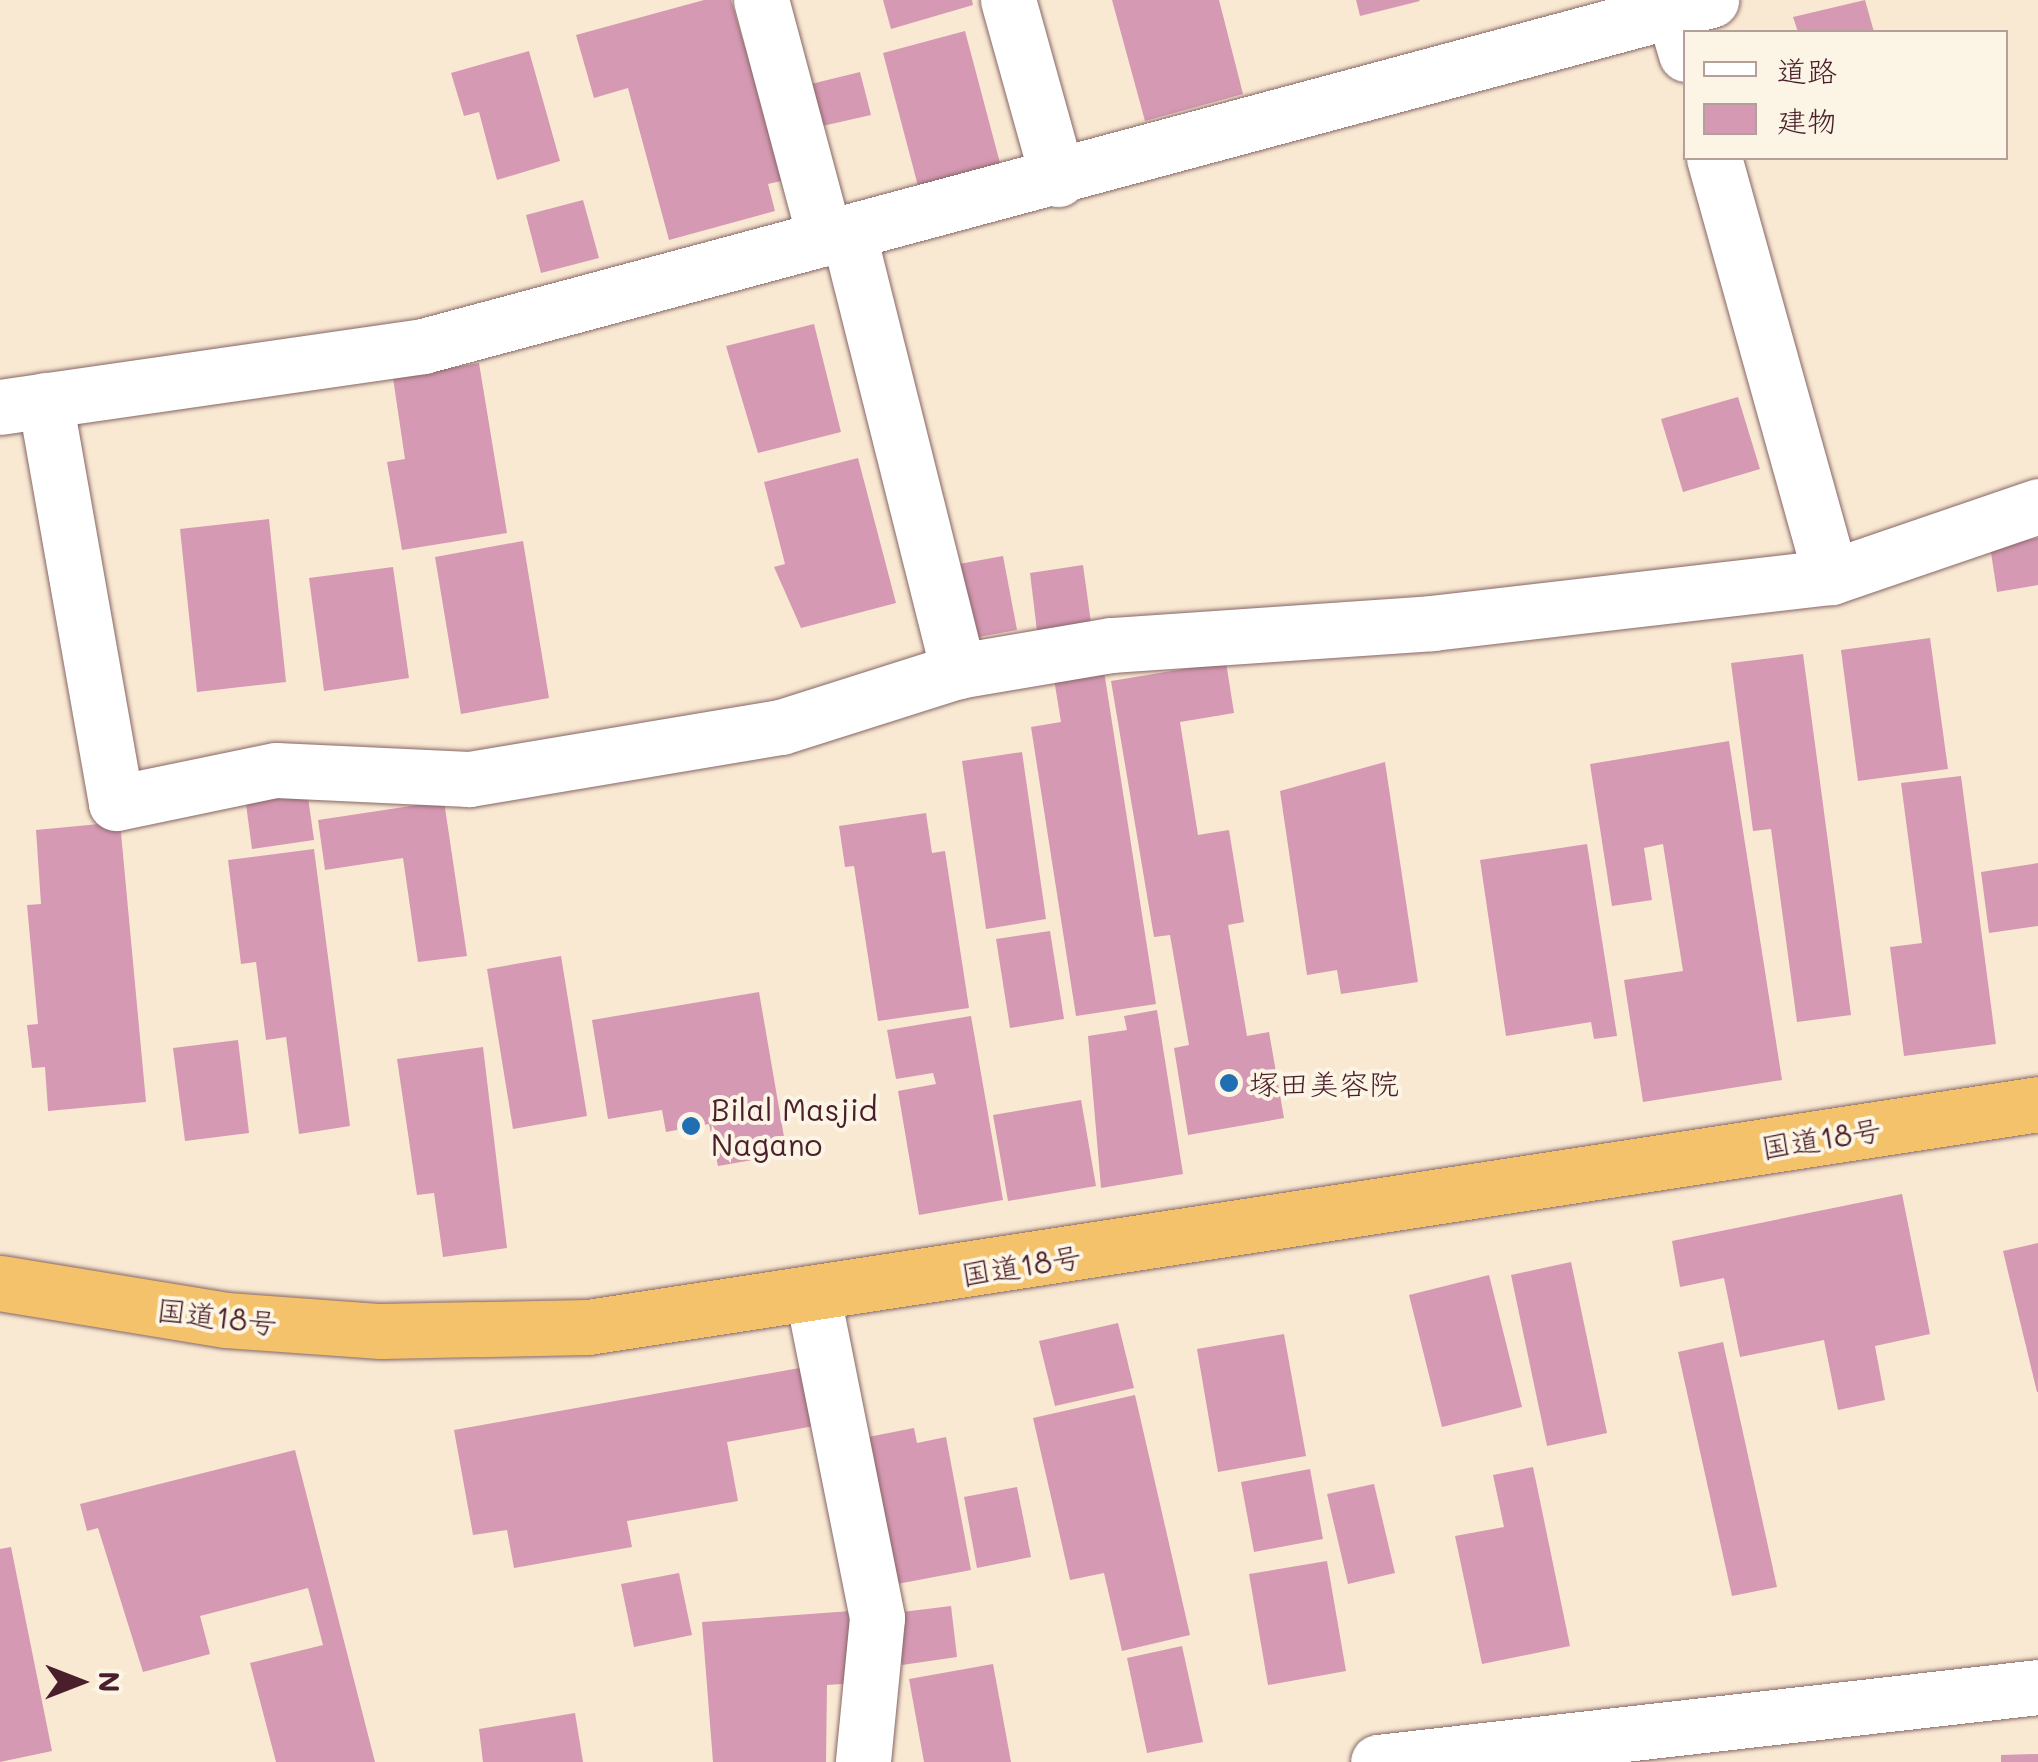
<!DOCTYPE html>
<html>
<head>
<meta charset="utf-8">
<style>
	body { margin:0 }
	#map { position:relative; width:2038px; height:1762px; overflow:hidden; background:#f9e9d3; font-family:Mali,"Klee One",sans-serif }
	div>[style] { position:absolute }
	.building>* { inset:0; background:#d599b3 }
	.roads { filter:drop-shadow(0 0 2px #876666) drop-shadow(0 0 2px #876666) }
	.minor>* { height:55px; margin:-27.5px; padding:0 27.5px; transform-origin:27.5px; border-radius:27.5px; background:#fff }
	.highway>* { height:55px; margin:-27.5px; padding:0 27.5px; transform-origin:27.5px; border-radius:27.5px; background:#f4c26a }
	.dots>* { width:28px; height:28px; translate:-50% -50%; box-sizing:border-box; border:5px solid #fcf5e5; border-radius:50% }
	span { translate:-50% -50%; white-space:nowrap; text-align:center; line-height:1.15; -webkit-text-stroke:8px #fcf5e5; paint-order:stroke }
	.poi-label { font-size:30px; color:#4a1f2b }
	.left { translate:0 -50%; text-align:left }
	.street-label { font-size:30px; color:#4a1f2b }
	.legend { position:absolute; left:1683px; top:30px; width:325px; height:130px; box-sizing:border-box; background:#fcf5e5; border:2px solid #b59f9b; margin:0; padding:12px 18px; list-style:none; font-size:30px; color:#4a1f2b }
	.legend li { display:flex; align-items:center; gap:20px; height:50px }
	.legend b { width:50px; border:2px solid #b59f9b }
	.north { position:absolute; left:30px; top:1632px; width:100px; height:100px; -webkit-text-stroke:8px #fcf5e5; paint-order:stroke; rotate:90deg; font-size:28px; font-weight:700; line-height:40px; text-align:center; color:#4a1f2b }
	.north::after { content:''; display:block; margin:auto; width:35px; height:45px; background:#4a1f2b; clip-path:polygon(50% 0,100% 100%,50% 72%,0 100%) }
</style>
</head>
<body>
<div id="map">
	<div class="building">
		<div style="clip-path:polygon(704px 0,731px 0,745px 47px,753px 44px,790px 179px,768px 184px,775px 211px,669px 240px,628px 88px,594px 98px,576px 35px)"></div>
		<div style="clip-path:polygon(883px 0,972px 0,973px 5px,891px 29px)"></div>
		<div style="clip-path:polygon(1112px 0,1219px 0,1243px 94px,1145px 121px)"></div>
		<div style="clip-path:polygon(1356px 0,1419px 0,1420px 1px,1360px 16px)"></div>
		<div style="clip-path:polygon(1865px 0,1874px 32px,1798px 32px,1793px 17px)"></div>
		<div style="clip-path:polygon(965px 31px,1000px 163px,918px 186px,883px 53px)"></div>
		<div style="clip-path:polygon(529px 51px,560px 161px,497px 180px,479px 112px,464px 116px,451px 73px)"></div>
		<div style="clip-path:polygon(860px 72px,871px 115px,818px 127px,807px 85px)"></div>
		<div style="clip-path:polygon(583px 200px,599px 258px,541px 273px,526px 215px)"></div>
		<div style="clip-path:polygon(814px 324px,841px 432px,758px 453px,726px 346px)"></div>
		<div style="clip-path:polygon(479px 363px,507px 533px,402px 550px,387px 462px,405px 459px,393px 378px)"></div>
		<div style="clip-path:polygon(1738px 397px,1760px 469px,1683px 492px,1661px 419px)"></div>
		<div style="clip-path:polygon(858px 458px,896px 603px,801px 628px,774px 567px,785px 564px,764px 482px)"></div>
		<div style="clip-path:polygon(269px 519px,286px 682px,197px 692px,180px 529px)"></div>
		<div style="clip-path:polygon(2038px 538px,2038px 585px,1997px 592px,1990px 546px)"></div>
		<div style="clip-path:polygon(523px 541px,549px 698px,461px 714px,435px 557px)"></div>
		<div style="clip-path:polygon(1003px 556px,1017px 630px,973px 638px,959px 564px)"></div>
		<div style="clip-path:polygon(1083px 565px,1091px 623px,1037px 631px,1030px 573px)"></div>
		<div style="clip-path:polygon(393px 567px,409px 678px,324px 691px,309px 578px)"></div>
		<div style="clip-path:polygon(1930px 638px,1948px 769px,1858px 781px,1841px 650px)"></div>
		<div style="clip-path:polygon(1803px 654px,1851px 1015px,1797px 1022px,1771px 829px,1753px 831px,1731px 663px)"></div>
		<div style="clip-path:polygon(1226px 662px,1234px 713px,1180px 722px,1198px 835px,1229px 830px,1244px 922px,1228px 925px,1247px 1036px,1269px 1032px,1284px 1118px,1188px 1135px,1174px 1048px,1189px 1045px,1170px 935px,1154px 937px,1111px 681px)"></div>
		<div style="clip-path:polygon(1104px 671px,1156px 1004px,1076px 1016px,1031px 727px,1061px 722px,1054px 679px)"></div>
		<div style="clip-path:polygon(1729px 741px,1782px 1080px,1643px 1102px,1624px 980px,1683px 971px,1663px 844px,1644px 848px,1652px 900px,1612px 906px,1590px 764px)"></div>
		<div style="clip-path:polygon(1022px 752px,1046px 919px,986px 929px,962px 761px)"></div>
		<div style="clip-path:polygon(1385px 762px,1418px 982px,1341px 994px,1337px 970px,1307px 975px,1280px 791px)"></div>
		<div style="clip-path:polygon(1961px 776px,1996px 1044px,1904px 1056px,1890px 947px,1922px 943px,1901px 783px)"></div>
		<div style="clip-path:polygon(307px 790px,314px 840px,252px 849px,245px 797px)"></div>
		<div style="clip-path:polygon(444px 801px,467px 956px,418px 962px,403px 858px,325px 870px,318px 820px)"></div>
		<div style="clip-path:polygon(926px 813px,932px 853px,945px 851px,969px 1008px,878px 1021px,854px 866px,845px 867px,839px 826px)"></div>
		<div style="clip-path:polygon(120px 822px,146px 1102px,48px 1111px,45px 1067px,32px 1068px,27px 1025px,38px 1024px,27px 905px,41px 904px,36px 830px)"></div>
		<div style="clip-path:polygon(1587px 844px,1617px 1036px,1594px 1039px,1591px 1022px,1506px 1036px,1480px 860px)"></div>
		<div style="clip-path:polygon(314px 849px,350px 1126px,299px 1134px,286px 1037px,266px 1040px,256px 962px,241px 964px,228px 860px)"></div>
		<div style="clip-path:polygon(2038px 863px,2038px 926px,1989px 933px,1981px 872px)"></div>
		<div style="clip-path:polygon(1050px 931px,1064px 1019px,1010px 1028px,996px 939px)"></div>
		<div style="clip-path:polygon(561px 956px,587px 1116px,513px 1129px,487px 969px)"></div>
		<div style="clip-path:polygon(759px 992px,787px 1154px,718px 1166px,709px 1124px,666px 1132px,662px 1110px,608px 1119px,592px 1020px)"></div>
		<div style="clip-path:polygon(1157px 1010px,1183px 1174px,1101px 1188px,1088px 1036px,1127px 1030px,1124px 1016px)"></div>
		<div style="clip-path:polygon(971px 1016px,1003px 1200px,919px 1215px,898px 1091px,936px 1084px,933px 1073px,896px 1079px,887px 1030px)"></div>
		<div style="clip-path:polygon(238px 1040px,249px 1133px,185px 1141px,173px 1048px)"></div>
		<div style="clip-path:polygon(483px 1047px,507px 1248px,443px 1257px,434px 1193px,417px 1195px,397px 1059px)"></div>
		<div style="clip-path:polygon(1081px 1100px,1096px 1186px,1008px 1201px,993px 1115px)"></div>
		<div style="clip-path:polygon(1902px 1194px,1930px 1334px,1875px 1346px,1885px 1400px,1838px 1410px,1824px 1340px,1740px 1357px,1724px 1278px,1680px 1287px,1672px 1241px)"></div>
		<div style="clip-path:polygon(2038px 1243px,2038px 1392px,2037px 1392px,2003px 1251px)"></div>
		<div style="clip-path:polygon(1571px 1262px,1607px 1433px,1547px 1446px,1511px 1275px)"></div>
		<div style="clip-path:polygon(1489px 1275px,1522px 1407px,1442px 1427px,1409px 1295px)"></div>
		<div style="clip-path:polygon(1118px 1323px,1134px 1388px,1055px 1406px,1039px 1341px)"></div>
		<div style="clip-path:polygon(1284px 1334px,1306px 1456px,1218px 1472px,1197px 1349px)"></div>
		<div style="clip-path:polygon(1723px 1342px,1777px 1587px,1732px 1596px,1678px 1352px)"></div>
		<div style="clip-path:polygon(816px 1365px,825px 1424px,727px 1442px,738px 1501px,627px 1521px,632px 1547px,514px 1568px,507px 1530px,473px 1535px,454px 1430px)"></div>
		<div style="clip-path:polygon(1135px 1395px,1190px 1635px,1122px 1651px,1104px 1573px,1070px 1580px,1033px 1418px)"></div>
		<div style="clip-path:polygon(914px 1428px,917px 1443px,946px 1437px,971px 1570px,892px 1585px,858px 1439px)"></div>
		<div style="clip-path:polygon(295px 1450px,375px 1762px,276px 1762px,250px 1663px,323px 1645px,308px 1588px,200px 1616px,210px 1654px,143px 1672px,98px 1528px,87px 1531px,80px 1504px)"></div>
		<div style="clip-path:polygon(1533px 1467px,1570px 1646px,1482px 1664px,1455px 1536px,1504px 1527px,1493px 1475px)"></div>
		<div style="clip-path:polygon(1310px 1469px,1323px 1539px,1254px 1552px,1241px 1482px)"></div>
		<div style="clip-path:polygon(1374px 1484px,1395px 1573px,1348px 1584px,1327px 1494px)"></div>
		<div style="clip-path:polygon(1017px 1487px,1031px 1557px,977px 1568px,964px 1497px)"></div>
		<div style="clip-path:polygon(11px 1547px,52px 1751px,0 1762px,0 1549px)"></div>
		<div style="clip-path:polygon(1327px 1561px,1346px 1671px,1268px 1685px,1249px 1574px)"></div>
		<div style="clip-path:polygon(679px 1573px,692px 1635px,634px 1647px,621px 1584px)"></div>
		<div style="clip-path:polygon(951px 1606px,957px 1657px,902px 1665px,894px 1613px)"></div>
		<div style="clip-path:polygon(851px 1611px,857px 1683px,827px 1685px,826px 1762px,713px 1762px,702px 1622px)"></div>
		<div style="clip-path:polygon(1182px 1646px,1203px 1742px,1147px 1753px,1127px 1658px)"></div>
		<div style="clip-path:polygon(993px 1664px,1011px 1762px,924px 1762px,909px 1679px)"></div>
		<div style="clip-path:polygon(575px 1713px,583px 1762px,483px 1762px,479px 1729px)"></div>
		<div style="clip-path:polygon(2038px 1754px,2038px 1762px,2001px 1762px,2001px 1755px)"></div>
	</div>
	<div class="roads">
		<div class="minor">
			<div style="left:761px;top:0;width:247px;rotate:75deg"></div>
			<div style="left:1008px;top:0;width:186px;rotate:74.4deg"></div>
			<div style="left:1673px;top:10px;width:46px;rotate:73.5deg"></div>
			<div style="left:1714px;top:158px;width:435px;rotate:74.4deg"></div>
			<div style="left:848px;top:232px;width:453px;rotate:75.9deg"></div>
			<div style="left:45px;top:400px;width:409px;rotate:80deg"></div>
			<div style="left:116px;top:803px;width:163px;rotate:-11.7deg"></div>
			<div style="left:276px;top:770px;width:193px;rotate:2.7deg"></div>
			<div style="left:469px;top:779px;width:316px;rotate:-9.5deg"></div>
			<div style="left:781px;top:727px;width:186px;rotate:-17.6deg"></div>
			<div style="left:958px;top:671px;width:156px;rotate:-9.6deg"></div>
			<div style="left:1112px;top:645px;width:321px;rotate:-3.9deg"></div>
			<div style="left:1432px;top:623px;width:402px;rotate:-6.6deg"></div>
			<div style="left:1831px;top:577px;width:219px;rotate:-18.9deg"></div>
			<div style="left:0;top:407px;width:427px;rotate:-8.2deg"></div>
			<div style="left:423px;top:346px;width:1334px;rotate:-15.04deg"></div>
			<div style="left:813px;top:1297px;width:327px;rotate:78.7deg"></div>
			<div style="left:877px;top:1618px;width:145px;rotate:95.6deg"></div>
			<div style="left:1378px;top:1762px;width:664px;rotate:-6.48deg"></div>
		</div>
		<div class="highway">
			<div style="left:0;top:1283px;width:229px;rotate:9.3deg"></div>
			<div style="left:226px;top:1320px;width:155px;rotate:4.1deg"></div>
			<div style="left:381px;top:1331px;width:207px;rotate:-1.1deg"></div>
			<div style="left:588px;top:1327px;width:1467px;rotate:-8.74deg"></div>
		</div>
	</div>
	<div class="dots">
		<div style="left:1229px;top:1083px;background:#1f6fb2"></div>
		<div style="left:691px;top:1126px;background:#1f6fb2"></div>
	</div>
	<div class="poi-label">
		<span class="left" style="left:1249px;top:1083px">塚田美容院</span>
		<span class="left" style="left:711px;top:1126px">Bilal Masjid<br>Nagano</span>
	</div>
	<div class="street-label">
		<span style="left:1821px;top:1138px;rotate:-9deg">国道18号</span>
		<span style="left:1021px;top:1265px;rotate:-9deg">国道18号</span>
		<span style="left:217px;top:1316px;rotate:7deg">国道18号</span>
	</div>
	<ul class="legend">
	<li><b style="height:12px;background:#fff"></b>道路</li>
	<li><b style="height:28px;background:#d599b3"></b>建物</li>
	</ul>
	<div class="north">N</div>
</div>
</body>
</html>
